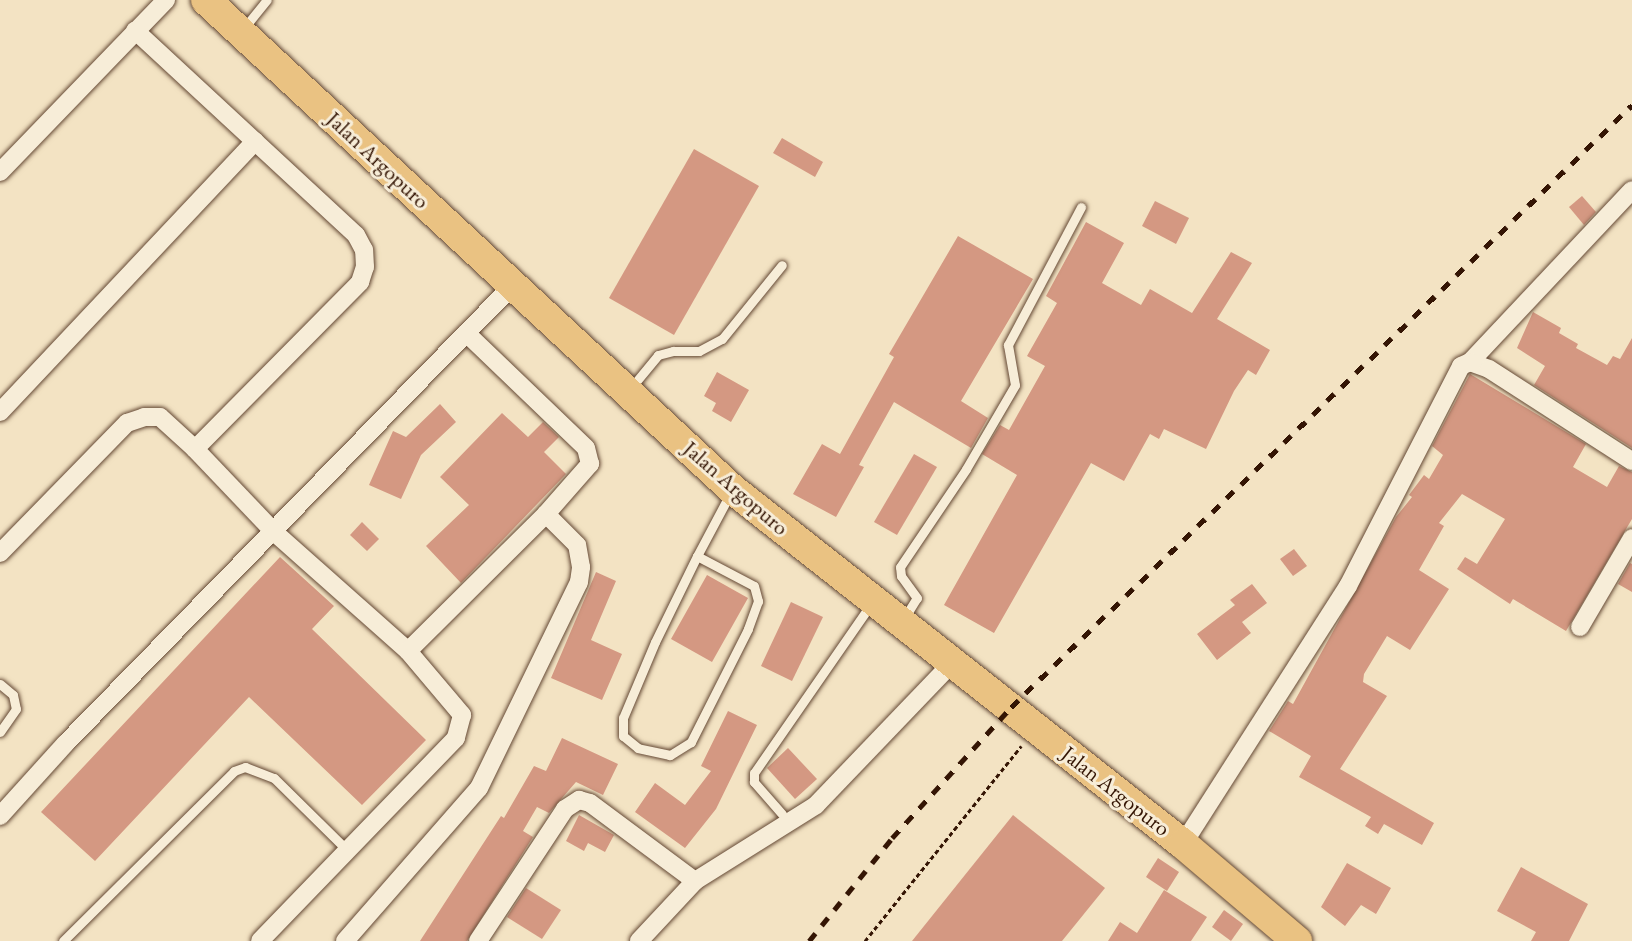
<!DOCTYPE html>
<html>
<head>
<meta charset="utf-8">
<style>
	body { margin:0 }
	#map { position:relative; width:1632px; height:941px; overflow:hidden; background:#f3e3c3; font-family:"EB Garamond",serif }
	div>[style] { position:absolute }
	.building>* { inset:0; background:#d49882 }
	.path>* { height:3px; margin-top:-1.5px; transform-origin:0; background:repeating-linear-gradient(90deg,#341504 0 4.5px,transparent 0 7.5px) }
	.roads { filter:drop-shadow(0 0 2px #644834) drop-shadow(0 0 2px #644834) }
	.service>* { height:9px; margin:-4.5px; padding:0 4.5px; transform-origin:4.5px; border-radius:4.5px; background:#f7edd8 }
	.minor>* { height:18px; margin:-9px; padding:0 9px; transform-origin:9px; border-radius:9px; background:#f7edd8 }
	.trunk>* { height:30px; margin:-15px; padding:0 15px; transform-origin:15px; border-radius:15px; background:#eac282 }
	.rail>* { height:4.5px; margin-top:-2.25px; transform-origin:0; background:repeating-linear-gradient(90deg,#341504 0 10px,transparent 0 20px) }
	span { translate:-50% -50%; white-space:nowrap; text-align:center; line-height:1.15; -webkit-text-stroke:6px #f7edd8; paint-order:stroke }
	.street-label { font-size:22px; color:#341504 }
</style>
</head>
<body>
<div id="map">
	<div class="building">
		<div style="clip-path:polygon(782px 138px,823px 162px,815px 177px,773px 153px)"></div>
		<div style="clip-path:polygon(694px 149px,759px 186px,674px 335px,609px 298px)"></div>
		<div style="clip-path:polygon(1582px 196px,1596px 212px,1584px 225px,1569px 207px)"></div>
		<div style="clip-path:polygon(1155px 201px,1189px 218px,1176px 244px,1142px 226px)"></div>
		<div style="clip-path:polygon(1086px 222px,1124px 243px,1102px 283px,1141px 305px,1150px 289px,1192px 313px,1231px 252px,1252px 263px,1217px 319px,1270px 350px,1256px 375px,1248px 370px,1234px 391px,1206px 449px,1164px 429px,1159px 439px,1150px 434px,1124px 481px,1091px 463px,994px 633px,944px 605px,1017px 475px,982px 454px,1000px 425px,1009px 430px,1045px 366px,1027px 356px,1057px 303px,1046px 296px)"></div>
		<div style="clip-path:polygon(958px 236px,1033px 279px,961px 401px,988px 418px,971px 448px,894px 402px,859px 465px,864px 467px,836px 517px,793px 494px,822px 444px,840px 454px,894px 357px,889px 354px)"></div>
		<div style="clip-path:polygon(1533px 312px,1561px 328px,1559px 333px,1578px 344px,1576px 348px,1607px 365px,1613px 356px,1620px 359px,1632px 338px,1632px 448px,1534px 385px,1545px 366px,1517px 348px)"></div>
		<div style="clip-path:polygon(717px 372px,749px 390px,731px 422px,712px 411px,716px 403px,704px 396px)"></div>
		<div style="clip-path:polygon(1470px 374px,1586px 444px,1573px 467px,1607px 487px,1619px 466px,1632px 472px,1632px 519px,1566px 631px,1513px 599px,1510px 604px,1457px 569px,1465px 557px,1477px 564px,1505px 519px,1462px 494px,1439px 523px,1444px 526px,1419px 570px,1449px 589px,1410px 650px,1387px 636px,1364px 674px,1363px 682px,1387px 696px,1340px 769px,1434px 823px,1422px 845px,1384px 824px,1378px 834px,1365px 826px,1371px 817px,1299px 777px,1311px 756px,1269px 731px,1288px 701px,1293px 704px,1396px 517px,1412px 497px,1409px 495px,1424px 475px,1429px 479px,1443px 455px,1432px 446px)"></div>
		<div style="clip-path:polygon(440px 404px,456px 422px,421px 455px,401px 499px,369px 485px,393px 431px,406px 437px)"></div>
		<div style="clip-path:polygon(502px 413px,528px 437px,543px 422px,559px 437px,544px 452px,566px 474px,461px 583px,426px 546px,469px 505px,440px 477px)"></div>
		<div style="clip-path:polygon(914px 454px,937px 467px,897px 535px,874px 522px)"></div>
		<div style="clip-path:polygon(362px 522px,379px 539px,367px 551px,350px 535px)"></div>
		<div style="clip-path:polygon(1294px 549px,1307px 566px,1293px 576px,1280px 559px)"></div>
		<div style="clip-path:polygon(280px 557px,334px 606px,312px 629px,426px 740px,362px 805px,249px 697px,95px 861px,41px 812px)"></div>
		<div style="clip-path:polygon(1630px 563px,1632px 564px,1632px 592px,1618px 584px)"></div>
		<div style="clip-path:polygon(596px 572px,616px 581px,591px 640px,622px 654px,602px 700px,551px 678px)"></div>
		<div style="clip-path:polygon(707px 575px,748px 598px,712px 662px,671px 639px)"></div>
		<div style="clip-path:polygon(1252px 584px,1267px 603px,1242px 622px,1251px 633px,1217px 660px,1197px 634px,1235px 605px,1230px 600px)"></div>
		<div style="clip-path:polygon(791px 602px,823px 617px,792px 681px,761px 666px)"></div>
		<div style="clip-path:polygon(728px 711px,757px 725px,716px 809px,685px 848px,635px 812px,655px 783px,685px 805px,711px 771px,701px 766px)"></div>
		<div style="clip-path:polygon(562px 738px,618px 764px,603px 795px,576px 782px,549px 813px,537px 807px,523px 831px,533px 837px,467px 941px,420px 941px,501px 816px,504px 818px,534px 766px,546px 771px)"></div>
		<div style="clip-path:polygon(788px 748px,817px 779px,795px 799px,767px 768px)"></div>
		<div style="clip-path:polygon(579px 815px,614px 835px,605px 852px,588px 843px,584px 851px,566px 841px)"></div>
		<div style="clip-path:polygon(1013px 815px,1105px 888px,1062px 941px,912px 941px)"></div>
		<div style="clip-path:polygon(1158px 858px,1179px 872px,1167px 891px,1146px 877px)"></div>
		<div style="clip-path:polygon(1347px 863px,1391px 888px,1376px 914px,1361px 905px,1345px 926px,1321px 907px)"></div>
		<div style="clip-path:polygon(1521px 867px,1588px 904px,1569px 941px,1531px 941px,1536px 932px,1497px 911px)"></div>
		<div style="clip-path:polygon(526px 888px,561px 910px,542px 939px,507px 917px)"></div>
		<div style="clip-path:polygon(1164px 890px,1207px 917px,1191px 941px,1108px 941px,1120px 922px,1137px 933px)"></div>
		<div style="clip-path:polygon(1224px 910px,1243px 924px,1231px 941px,1212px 927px)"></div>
	</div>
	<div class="path">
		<div style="left:865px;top:941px;width:250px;rotate:-51.3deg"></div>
	</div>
	<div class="roads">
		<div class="service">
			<div style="left:244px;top:28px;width:36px;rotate:-51deg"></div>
			<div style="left:630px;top:389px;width:44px;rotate:-50.5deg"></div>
			<div style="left:658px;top:355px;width:16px;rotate:-15deg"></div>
			<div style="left:673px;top:351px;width:26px"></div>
			<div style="left:699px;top:351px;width:26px;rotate:-28deg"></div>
			<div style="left:722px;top:339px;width:95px;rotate:-51deg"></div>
			<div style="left:697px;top:556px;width:64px;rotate:27.8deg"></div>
			<div style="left:754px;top:586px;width:16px;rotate:75deg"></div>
			<div style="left:758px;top:601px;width:30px;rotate:110deg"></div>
			<div style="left:748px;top:629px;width:127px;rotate:116.8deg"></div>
			<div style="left:691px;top:742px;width:25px;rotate:148deg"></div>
			<div style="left:670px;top:755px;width:33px;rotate:-168deg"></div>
			<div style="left:638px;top:748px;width:19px;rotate:-141deg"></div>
			<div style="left:623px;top:736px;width:18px;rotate:-90deg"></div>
			<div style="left:623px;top:718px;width:82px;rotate:-67.2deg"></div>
			<div style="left:655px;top:642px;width:96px;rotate:-64deg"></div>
			<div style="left:697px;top:556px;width:70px;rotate:-62deg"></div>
			<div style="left:903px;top:620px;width:26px;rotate:-58deg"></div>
			<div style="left:917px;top:598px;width:27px;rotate:-126deg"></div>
			<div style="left:901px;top:576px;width:9px;rotate:-96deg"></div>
			<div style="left:900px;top:567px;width:118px;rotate:-56deg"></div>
			<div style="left:966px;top:469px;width:97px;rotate:-59.7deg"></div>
			<div style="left:1015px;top:385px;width:41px;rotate:-99.9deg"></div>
			<div style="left:1008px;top:345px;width:156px;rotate:-62.1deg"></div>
			<div style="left:0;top:684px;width:17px;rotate:40deg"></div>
			<div style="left:13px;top:695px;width:14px;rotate:78deg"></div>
			<div style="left:16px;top:709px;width:28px;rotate:125deg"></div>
			<div style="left:782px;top:814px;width:43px;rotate:-131.2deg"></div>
			<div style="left:754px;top:782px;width:9px;rotate:-90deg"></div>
			<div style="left:754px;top:773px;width:206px;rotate:-55.3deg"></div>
			<div style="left:63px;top:941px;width:241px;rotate:-44.8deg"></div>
			<div style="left:234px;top:771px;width:12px;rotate:-20deg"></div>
			<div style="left:245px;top:767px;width:31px;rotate:21deg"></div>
			<div style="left:274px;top:778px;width:100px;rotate:44.6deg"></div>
		</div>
		<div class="minor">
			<div style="left:0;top:172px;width:239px;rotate:-46deg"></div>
			<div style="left:1470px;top:362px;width:236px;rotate:-46.7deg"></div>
			<div style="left:0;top:412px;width:372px;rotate:-46.7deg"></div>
			<div style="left:195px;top:449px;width:115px;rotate:46.4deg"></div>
			<div style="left:274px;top:532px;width:179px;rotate:41.6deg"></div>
			<div style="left:408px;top:651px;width:84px;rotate:49.8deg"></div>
			<div style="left:462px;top:715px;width:24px;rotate:105deg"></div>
			<div style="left:456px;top:738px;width:282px;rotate:134deg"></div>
			<div style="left:0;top:553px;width:182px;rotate:-45.7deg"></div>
			<div style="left:127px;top:423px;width:18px;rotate:-19deg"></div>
			<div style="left:144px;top:417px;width:16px"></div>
			<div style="left:160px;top:417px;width:47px;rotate:42.4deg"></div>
			<div style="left:195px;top:449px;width:235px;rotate:-45.3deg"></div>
			<div style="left:360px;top:282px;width:16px;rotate:-72deg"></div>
			<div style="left:365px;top:267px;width:17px;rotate:-93deg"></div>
			<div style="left:364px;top:250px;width:17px;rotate:-118deg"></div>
			<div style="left:356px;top:235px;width:301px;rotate:-137.2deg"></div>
			<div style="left:1580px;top:627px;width:103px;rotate:-59.7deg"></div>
			<div style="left:408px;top:651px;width:194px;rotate:-44.8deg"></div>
			<div style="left:546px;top:514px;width:67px;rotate:-48.7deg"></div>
			<div style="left:590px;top:464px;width:16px;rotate:-104deg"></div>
			<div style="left:586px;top:448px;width:166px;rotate:-136.2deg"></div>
			<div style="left:0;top:816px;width:97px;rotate:-47.9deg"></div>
			<div style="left:65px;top:744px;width:641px;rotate:-45.69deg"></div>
			<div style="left:1183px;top:844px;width:306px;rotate:-57.4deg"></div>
			<div style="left:1348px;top:586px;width:247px;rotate:-62.8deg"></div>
			<div style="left:1461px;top:366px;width:10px;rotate:-24deg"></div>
			<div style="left:1470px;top:362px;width:20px;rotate:20deg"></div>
			<div style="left:1489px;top:369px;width:170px;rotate:32.8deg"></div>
			<div style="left:345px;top:941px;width:203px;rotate:-48.8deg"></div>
			<div style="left:479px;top:788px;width:229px;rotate:-64.1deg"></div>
			<div style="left:579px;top:582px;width:15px;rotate:-82deg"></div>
			<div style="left:581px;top:567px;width:22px;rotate:-100deg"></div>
			<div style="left:577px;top:545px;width:44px;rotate:-135deg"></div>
			<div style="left:478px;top:941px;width:158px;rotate:-56.6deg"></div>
			<div style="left:565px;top:809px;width:17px;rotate:-33deg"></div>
			<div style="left:579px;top:800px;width:11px;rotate:15deg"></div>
			<div style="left:590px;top:803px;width:131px;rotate:36.6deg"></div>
			<div style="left:639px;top:941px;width:82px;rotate:-47deg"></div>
			<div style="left:695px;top:881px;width:143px;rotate:-32.1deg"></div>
			<div style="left:816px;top:805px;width:197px;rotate:-46.2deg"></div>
		</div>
		<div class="trunk">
			<div style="left:206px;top:0;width:718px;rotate:42.91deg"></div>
			<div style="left:732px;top:489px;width:574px;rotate:38.21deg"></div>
			<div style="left:1183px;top:844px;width:150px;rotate:40.4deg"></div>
		</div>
	</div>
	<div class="rail">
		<div style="left:809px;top:941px;width:132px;rotate:-51.1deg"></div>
		<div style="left:892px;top:838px;width:177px;rotate:-47.7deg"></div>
		<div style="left:1011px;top:707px;width:865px;rotate:-44.11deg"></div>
	</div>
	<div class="street-label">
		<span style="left:378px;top:160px;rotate:43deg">Jalan Argopuro</span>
		<span style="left:736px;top:488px;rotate:41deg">Jalan Argopuro</span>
		<span style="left:1116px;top:791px;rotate:38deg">Jalan Argopuro</span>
	</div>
</div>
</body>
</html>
